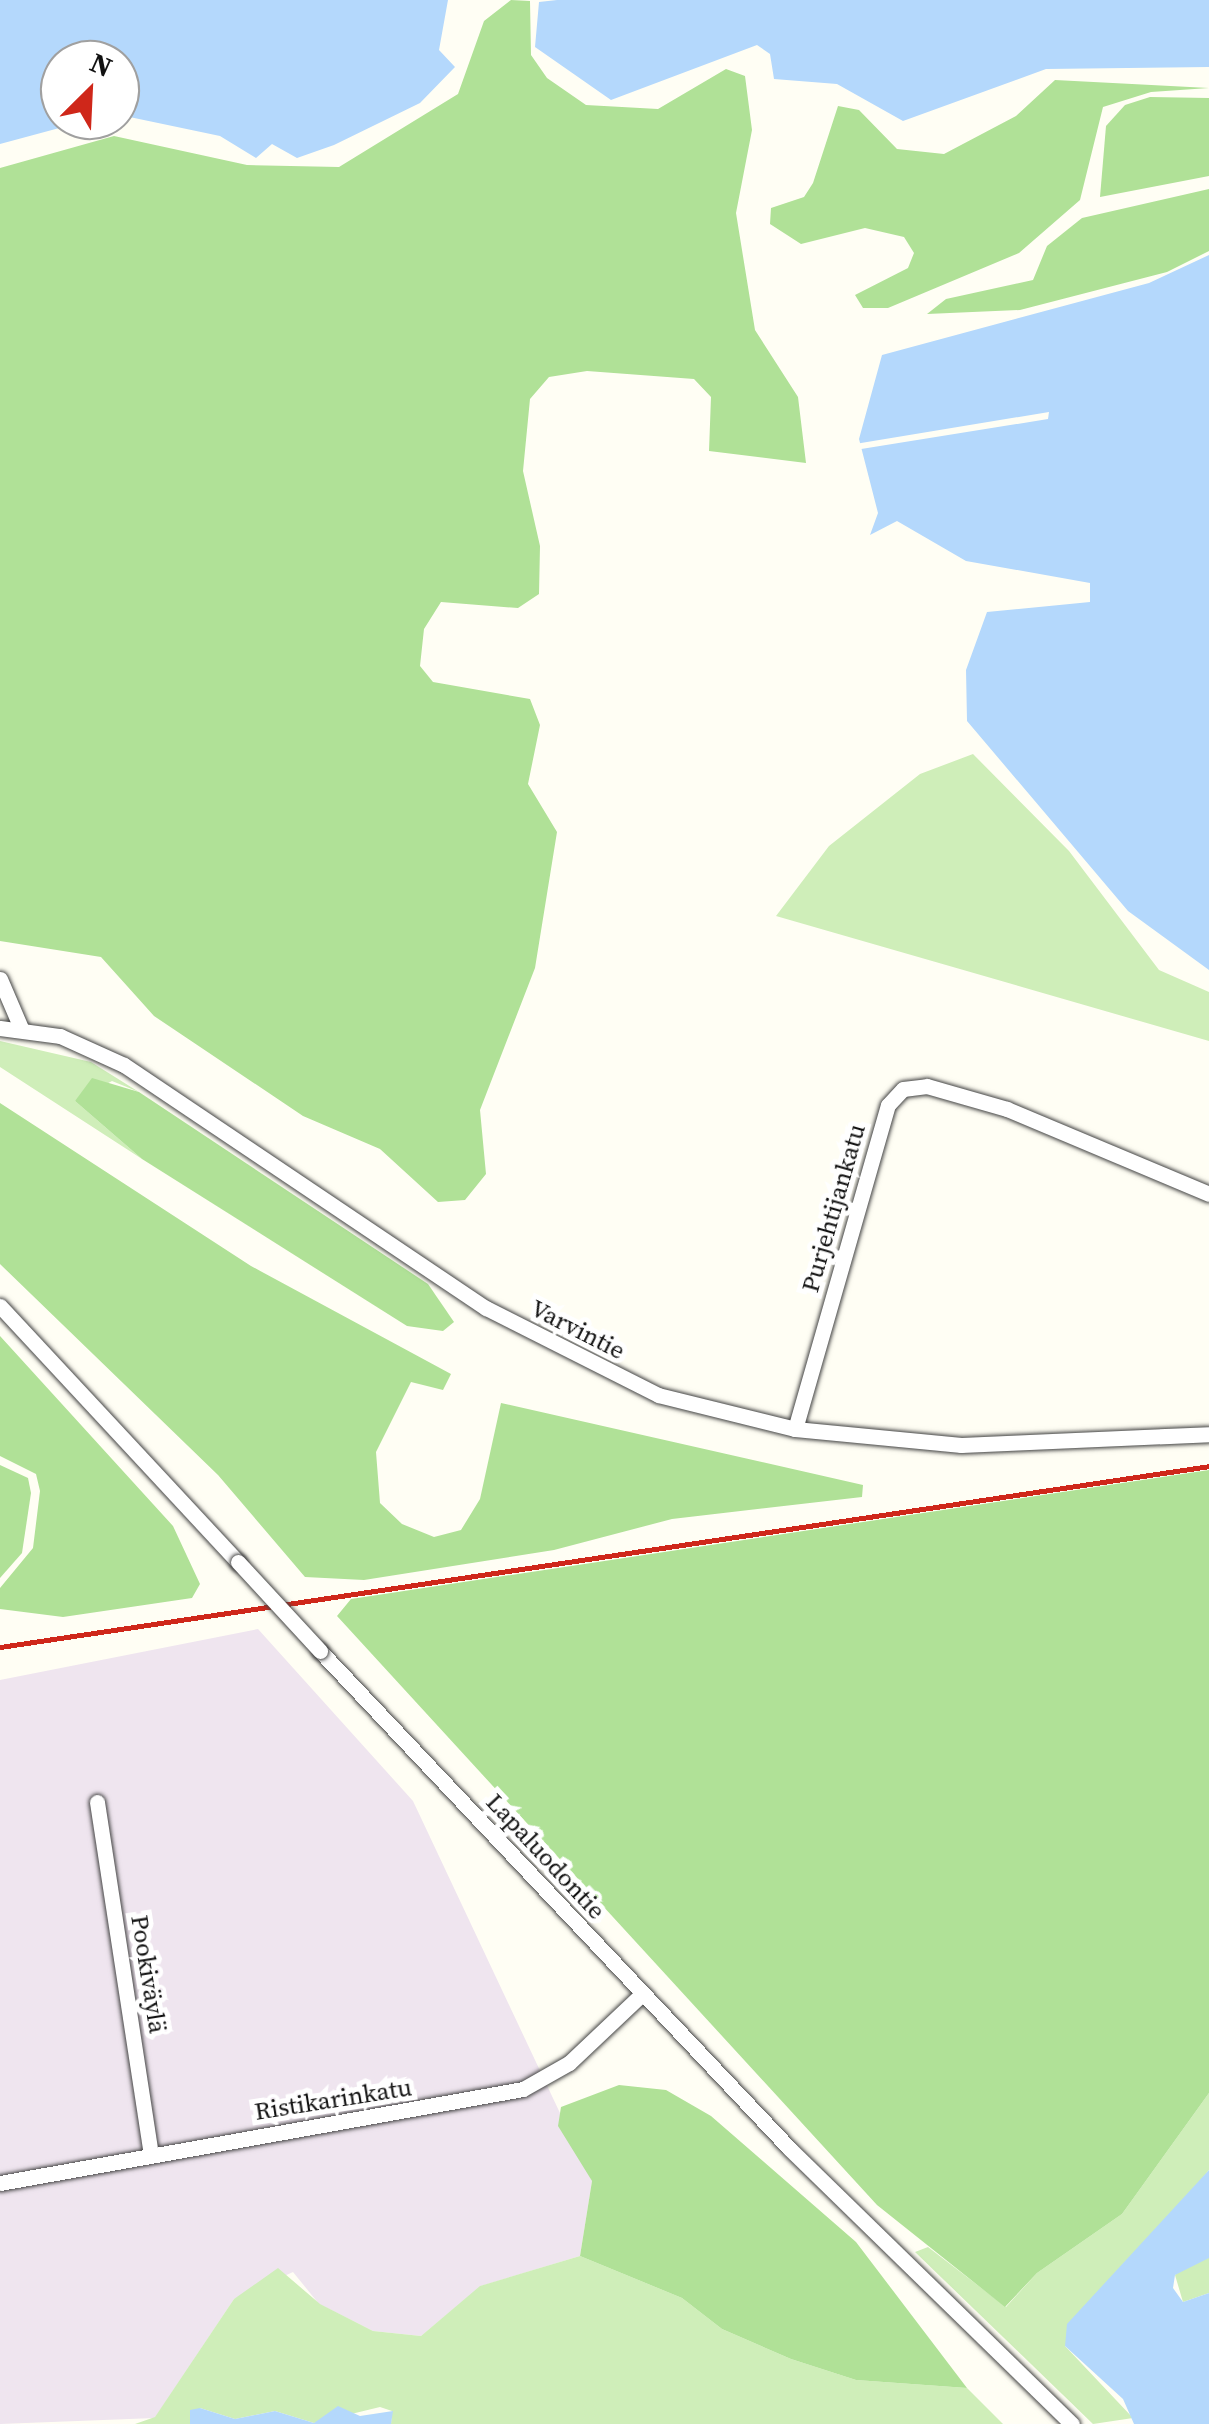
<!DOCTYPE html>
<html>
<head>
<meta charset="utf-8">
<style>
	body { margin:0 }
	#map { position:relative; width:1209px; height:2424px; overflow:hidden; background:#fffef4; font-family:"Source Serif 4",serif }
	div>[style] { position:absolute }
	.industrial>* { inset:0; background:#efe5ef }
	.green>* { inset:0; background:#cfeeb9 }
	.forest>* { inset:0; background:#b0e197 }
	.water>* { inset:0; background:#b4d8fc }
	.pier>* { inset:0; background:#fffef4 }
	.roads { filter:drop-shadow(0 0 2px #444) drop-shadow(0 0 2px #444) }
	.street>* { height:15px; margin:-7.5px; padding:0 7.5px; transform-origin:7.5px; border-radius:7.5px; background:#fff }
	.rail>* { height:5px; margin:-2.5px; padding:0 2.5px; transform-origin:2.5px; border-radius:2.5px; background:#cf271a }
	.bridges { filter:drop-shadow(0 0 2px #444) drop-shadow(0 0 2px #444) }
	.street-bridge>* { height:15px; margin:-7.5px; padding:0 7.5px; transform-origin:7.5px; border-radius:7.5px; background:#fff }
	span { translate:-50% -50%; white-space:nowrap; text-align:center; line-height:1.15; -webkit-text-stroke:10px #fff; paint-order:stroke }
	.street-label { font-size:25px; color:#111 }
	.north { position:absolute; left:40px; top:40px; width:100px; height:100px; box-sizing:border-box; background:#fff; border:2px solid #a0a0a0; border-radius:50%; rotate:24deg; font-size:28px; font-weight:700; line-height:40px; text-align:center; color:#111 }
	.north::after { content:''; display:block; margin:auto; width:35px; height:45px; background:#cf271a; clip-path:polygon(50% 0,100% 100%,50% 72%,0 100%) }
</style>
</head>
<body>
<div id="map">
	<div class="industrial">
		<div style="clip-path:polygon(258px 1629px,413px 1801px,592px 2181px,580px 2256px,481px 2286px,421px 2336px,373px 2331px,319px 2304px,293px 2272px,234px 2299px,155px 2418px,0 2424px,0 1680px)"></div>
	</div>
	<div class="green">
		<div style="clip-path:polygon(973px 754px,1069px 851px,1159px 970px,1209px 992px,1209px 1041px,776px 916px,829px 846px,920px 774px)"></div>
		<div style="clip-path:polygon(0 1041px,91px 1062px,139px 1092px,112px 1081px,75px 1101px,142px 1159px,0 1067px)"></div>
		<div style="clip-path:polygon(1209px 2093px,1209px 2170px,1065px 2346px,1133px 2418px,1093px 2424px,915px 2252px,928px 2247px,1006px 2307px,1037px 2273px,1122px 2214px)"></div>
		<div style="clip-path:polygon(1200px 2255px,1209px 2258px,1209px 2293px,1183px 2302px,1175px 2275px)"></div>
		<div style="clip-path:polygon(580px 2256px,682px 2298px,722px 2329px,791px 2359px,856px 2380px,967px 2388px,1003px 2424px,391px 2424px,392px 2411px,380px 2407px,314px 2423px,275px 2411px,235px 2419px,200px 2408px,190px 2424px,135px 2424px,155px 2417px,234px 2299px,278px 2268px,320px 2304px,373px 2331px,421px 2336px,480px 2286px)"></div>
	</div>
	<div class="forest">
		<div style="clip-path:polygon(511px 0,530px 1px,531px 55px,547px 78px,586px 105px,658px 109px,726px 69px,745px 76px,752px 130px,736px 213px,755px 330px,798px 397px,806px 463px,709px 451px,711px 397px,694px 379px,587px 371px,549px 377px,530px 399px,523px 471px,540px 546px,539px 594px,518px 608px,441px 602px,424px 629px,420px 666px,433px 682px,530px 699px,540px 725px,528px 784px,557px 832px,535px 968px,480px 1110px,486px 1174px,465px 1200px,438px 1202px,380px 1149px,303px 1116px,154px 1016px,101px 957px,0 941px,0 168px,114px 136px,247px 165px,339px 167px,458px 94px,484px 21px)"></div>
		<div style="clip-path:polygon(1055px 80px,1209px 88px,1151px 92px,1103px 107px,1080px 200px,1019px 253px,888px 308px,863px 308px,855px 295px,908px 268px,914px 253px,904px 237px,865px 228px,801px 244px,770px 224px,771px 208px,804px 197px,813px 183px,838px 106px,859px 110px,897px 149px,944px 154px,1016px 116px)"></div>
		<div style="clip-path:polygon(1150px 97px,1209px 98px,1209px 176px,1100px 197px,1106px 126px,1125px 105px)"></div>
		<div style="clip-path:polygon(1209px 189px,1209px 251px,1167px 272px,1020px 310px,927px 314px,946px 299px,1033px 280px,1047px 246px,1082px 218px)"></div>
		<div style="clip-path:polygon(92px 1078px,139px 1092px,428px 1284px,454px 1322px,443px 1331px,407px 1326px,142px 1159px,75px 1101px)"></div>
		<div style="clip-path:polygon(0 1103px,251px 1266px,451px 1374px,443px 1390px,411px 1382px,376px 1452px,380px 1503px,402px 1524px,434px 1537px,461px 1530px,480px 1499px,501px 1403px,863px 1485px,862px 1497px,672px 1519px,554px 1550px,364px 1580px,305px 1577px,218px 1475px,0 1264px)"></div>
		<div style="clip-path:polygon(0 1336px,173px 1526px,200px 1584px,192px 1598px,63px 1617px,0 1609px,0 1588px,33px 1548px,40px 1491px,36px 1474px,0 1456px)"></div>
		<div style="clip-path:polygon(0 1465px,28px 1478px,31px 1493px,22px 1553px,0 1578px)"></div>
		<div style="clip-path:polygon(1209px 1470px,1209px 2093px,1122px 2214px,1037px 2273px,1005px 2307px,877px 2205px,337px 1616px,351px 1599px)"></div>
		<div style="clip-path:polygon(619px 2085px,666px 2090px,711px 2116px,856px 2242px,967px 2388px,856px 2380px,791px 2359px,722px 2329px,682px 2298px,580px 2256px,592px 2181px,558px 2126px,561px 2107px)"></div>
	</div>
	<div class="water">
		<div style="clip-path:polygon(0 0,448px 0,439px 50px,455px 67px,420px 103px,334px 145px,297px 158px,272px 144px,256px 158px,220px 136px,120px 115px,120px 60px,60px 60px,60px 120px,89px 120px,0 144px)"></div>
		<div style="clip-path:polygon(557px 0,1209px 0,1209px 67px,1046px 69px,903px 121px,837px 84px,774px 79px,770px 54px,757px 45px,611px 100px,535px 47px,539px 2px)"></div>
		<div style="clip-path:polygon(1209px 255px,1209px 970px,1128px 911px,967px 721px,966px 670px,987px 612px,1090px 602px,1090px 583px,966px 561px,897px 521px,870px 535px,878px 513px,859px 439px,882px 355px,1149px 283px)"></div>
		<div style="clip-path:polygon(1209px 2170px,1209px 2258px,1175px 2275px,1173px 2288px,1183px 2302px,1209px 2293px,1209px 2424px,1134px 2424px,1123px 2399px,1065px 2346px,1067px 2324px)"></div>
		<div style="clip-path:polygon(338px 2406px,360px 2416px,393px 2411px,391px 2424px,190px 2424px,190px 2410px,200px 2408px,235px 2419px,275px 2411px,314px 2423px)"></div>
	</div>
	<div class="pier">
		<div style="clip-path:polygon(1049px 412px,1048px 419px,855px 450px,855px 444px)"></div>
	</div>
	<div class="roads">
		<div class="street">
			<div style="left:0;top:979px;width:53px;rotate:66.8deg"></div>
			<div style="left:0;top:1028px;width:61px;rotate:7.6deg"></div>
			<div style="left:60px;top:1036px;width:70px;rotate:24.4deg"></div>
			<div style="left:124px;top:1065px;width:436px;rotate:33.9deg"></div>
			<div style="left:486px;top:1308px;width:193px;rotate:26.8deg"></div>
			<div style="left:658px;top:1395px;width:141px;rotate:13.9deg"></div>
			<div style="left:795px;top:1429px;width:167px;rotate:5.5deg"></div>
			<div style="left:961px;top:1445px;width:248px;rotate:-2.5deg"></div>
			<div style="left:0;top:1306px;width:350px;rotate:47.1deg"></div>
			<div style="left:795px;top:1429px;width:337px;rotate:-74deg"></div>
			<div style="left:888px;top:1105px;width:22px;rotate:-47deg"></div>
			<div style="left:903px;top:1089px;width:24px;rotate:-7deg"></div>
			<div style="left:927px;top:1086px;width:83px;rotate:16deg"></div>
			<div style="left:1007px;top:1109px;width:219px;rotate:22.8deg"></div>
			<div style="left:320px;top:1651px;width:685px;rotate:46.66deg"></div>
			<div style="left:790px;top:2149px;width:394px;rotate:44.3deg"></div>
			<div style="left:97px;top:1802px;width:356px;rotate:81.3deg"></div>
			<div style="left:0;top:2183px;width:531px;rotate:-10.19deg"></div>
			<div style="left:523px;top:2089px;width:53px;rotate:-29.5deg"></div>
			<div style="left:569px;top:2063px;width:99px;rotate:-43.4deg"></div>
		</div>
	</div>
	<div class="rail">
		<div style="left:0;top:1647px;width:1222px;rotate:-8.51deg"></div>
	</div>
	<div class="bridges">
		<div class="street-bridge">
			<div style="left:238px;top:1562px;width:121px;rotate:47.3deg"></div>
		</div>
	</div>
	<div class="street-label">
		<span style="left:833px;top:1208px;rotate:-74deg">Purjehtijankatu</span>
		<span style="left:578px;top:1329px;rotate:27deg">Varvintie</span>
		<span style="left:546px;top:1856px;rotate:47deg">Lapaluodontie</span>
		<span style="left:149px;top:1974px;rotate:81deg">Pookiväylä</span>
		<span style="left:333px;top:2099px;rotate:-9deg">Ristikarinkatu</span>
	</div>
	<div class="north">N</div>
</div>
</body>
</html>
